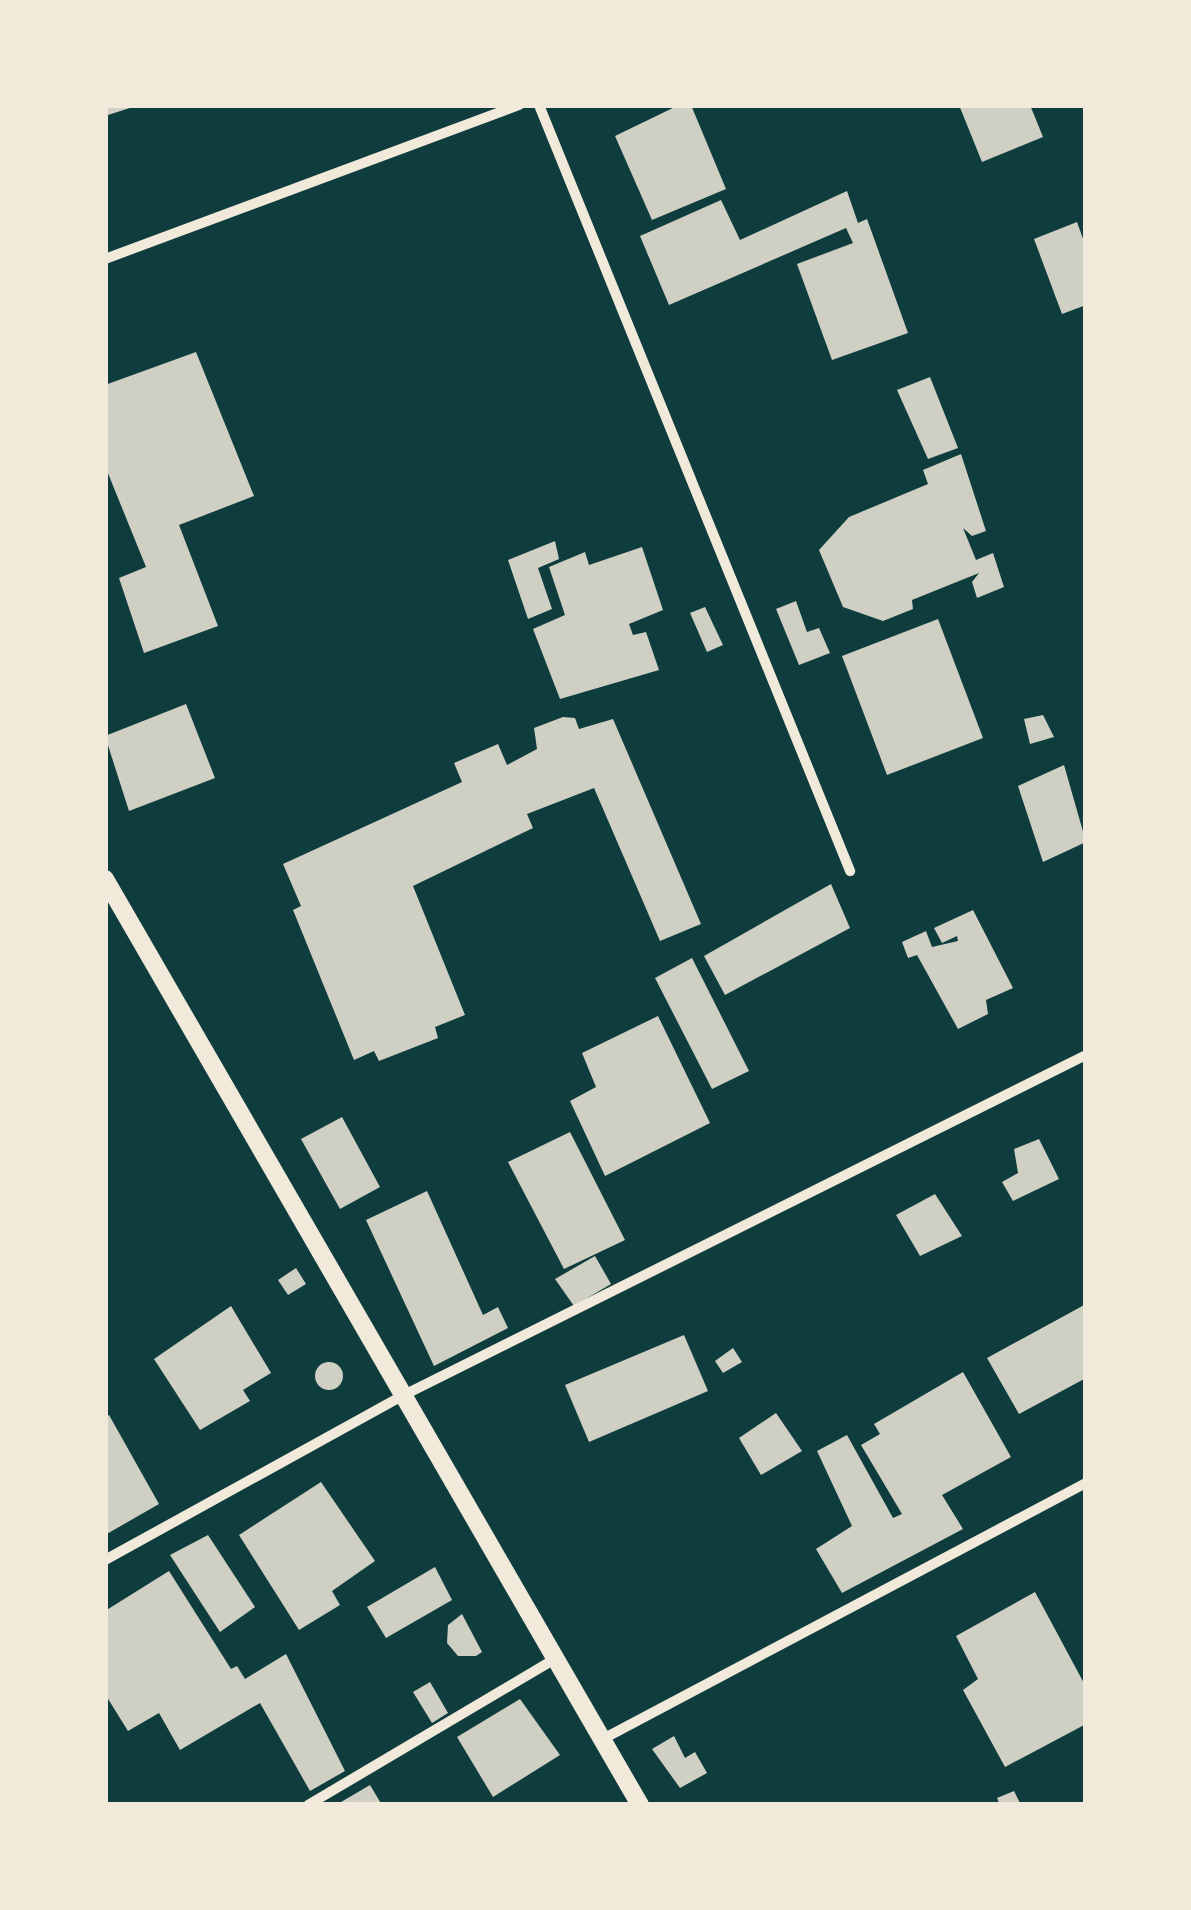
<!DOCTYPE html>
<html>
<head>
<meta charset="utf-8">
<style>
	body { margin:0 }
	#map { position:relative; width:1191px; height:1910px; overflow:hidden; background:#0f3d3e; font-family:"Sofia Sans Condensed",sans-serif }
	div>[style] { position:absolute }
	.building>* { inset:0; background:#cfcfc3 }
	.round { border-radius:50% }
	.minor>* { height:10px; margin:-5px; padding:0 5px; transform-origin:5px; border-radius:5px; background:#f1e9da }
	.tertiary>* { height:18px; margin:-9px; padding:0 9px; transform-origin:9px; border-radius:9px; background:#f1e9da }
	span { translate:-50% -50%; white-space:nowrap; text-align:center; line-height:1.15; -webkit-text-stroke:8px #f1e9da; paint-order:stroke }
	.frame { position:absolute; inset:0; border:108px solid #f1e9da; pointer-events:none }
</style>
</head>
<body>
<div id="map">
	<div class="building">
		<div style="clip-path:polygon(105px 105px,135px 105px,136px 106px,105px 116px)"></div>
		<div style="clip-path:polygon(679px 105px,691px 105px,726px 189px,652px 220px,615px 136px)"></div>
		<div style="clip-path:polygon(959px 105px,1030px 105px,1043px 137px,982px 162px)"></div>
		<div style="clip-path:polygon(847px 191px,858px 223px,867px 219px,908px 333px,832px 360px,797px 264px,853px 243px,846px 228px,669px 305px,640px 236px,721px 200px,740px 240px)"></div>
		<div style="clip-path:polygon(1077px 222px,1086px 247px,1086px 305px,1062px 314px,1034px 239px)"></div>
		<div style="clip-path:polygon(196px 352px,254px 496px,179px 525px,218px 626px,144px 653px,119px 578px,146px 567px,105px 466px,105px 385px)"></div>
		<div style="clip-path:polygon(930px 377px,958px 448px,928px 459px,897px 390px)"></div>
		<div style="clip-path:polygon(961px 454px,986px 531px,972px 536px,963px 528px,976px 560px,993px 553px,1004px 587px,977px 598px,972px 582px,979px 573px,912px 600px,913px 609px,883px 621px,843px 607px,819px 550px,849px 517px,928px 484px,923px 470px)"></div>
		<div style="clip-path:polygon(555px 541px,559px 559px,538px 568px,552px 609px,528px 619px,508px 560px)"></div>
		<div style="clip-path:polygon(642px 547px,663px 610px,629px 624px,633px 635px,646px 632px,659px 670px,560px 699px,533px 629px,565px 615px,549px 567px,585px 552px,589px 565px)"></div>
		<div style="clip-path:polygon(796px 601px,807px 632px,819px 628px,830px 653px,799px 665px,776px 609px)"></div>
		<div style="clip-path:polygon(705px 607px,723px 645px,707px 652px,690px 613px)"></div>
		<div style="clip-path:polygon(938px 619px,983px 738px,887px 775px,842px 656px)"></div>
		<div style="clip-path:polygon(186px 704px,215px 778px,129px 811px,105px 736px)"></div>
		<div style="clip-path:polygon(1043px 715px,1054px 737px,1030px 744px,1024px 719px)"></div>
		<div style="clip-path:polygon(563px 717px,575px 718px,579px 729px,613px 719px,701px 924px,660px 941px,594px 788px,527px 814px,533px 828px,413px 886px,465px 1015px,435px 1027px,438px 1038px,379px 1061px,374px 1051px,354px 1060px,293px 910px,301px 906px,283px 864px,462px 782px,454px 763px,498px 744px,507px 765px,537px 749px,534px 728px)"></div>
		<div style="clip-path:polygon(1064px 765px,1086px 842px,1043px 862px,1018px 786px)"></div>
		<div style="clip-path:polygon(831px 884px,850px 928px,725px 995px,704px 956px)"></div>
		<div style="clip-path:polygon(973px 910px,1013px 988px,986px 1000px,988px 1014px,958px 1029px,917px 955px,908px 958px,902px 942px,926px 931px,932px 947px,958px 941px,957px 936px,942px 943px,934px 928px)"></div>
		<div style="clip-path:polygon(692px 958px,749px 1071px,712px 1089px,655px 978px)"></div>
		<div style="clip-path:polygon(658px 1016px,710px 1123px,605px 1176px,570px 1101px,596px 1087px,582px 1053px)"></div>
		<div style="clip-path:polygon(342px 1117px,380px 1187px,340px 1209px,301px 1139px)"></div>
		<div style="clip-path:polygon(570px 1132px,625px 1240px,564px 1269px,508px 1162px)"></div>
		<div style="clip-path:polygon(1039px 1139px,1059px 1179px,1013px 1201px,1002px 1182px,1018px 1173px,1014px 1149px)"></div>
		<div style="clip-path:polygon(427px 1191px,483px 1315px,498px 1307px,508px 1328px,434px 1366px,366px 1220px)"></div>
		<div style="clip-path:polygon(935px 1194px,962px 1236px,920px 1256px,896px 1215px)"></div>
		<div style="clip-path:polygon(595px 1256px,611px 1284px,574px 1306px,555px 1279px)"></div>
		<div style="clip-path:polygon(296px 1268px,306px 1284px,288px 1295px,278px 1280px)"></div>
		<div style="clip-path:polygon(1086px 1304px,1086px 1378px,1019px 1414px,987px 1358px)"></div>
		<div style="clip-path:polygon(231px 1306px,271px 1373px,243px 1390px,250px 1401px,200px 1430px,154px 1359px)"></div>
		<div style="clip-path:polygon(684px 1335px,708px 1391px,589px 1442px,565px 1385px)"></div>
		<div style="clip-path:polygon(733px 1348px,742px 1362px,723px 1373px,715px 1361px)"></div>
		<div class="round" style="left:315px;top:1362px;width:28px;height:28px"></div>
		<div style="clip-path:polygon(963px 1372px,1011px 1457px,942px 1495px,963px 1529px,842px 1593px,816px 1549px,852px 1526px,817px 1451px,847px 1435px,893px 1518px,902px 1514px,861px 1445px,880px 1434px,874px 1424px)"></div>
		<div style="clip-path:polygon(776px 1413px,802px 1451px,761px 1475px,739px 1438px)"></div>
		<div style="clip-path:polygon(109px 1415px,159px 1504px,105px 1535px,105px 1417px)"></div>
		<div style="clip-path:polygon(321px 1482px,375px 1561px,332px 1591px,340px 1605px,299px 1630px,239px 1535px)"></div>
		<div style="clip-path:polygon(208px 1535px,255px 1607px,220px 1632px,170px 1555px)"></div>
		<div style="clip-path:polygon(435px 1567px,452px 1600px,386px 1638px,367px 1607px)"></div>
		<div style="clip-path:polygon(169px 1571px,231px 1669px,237px 1666px,245px 1679px,286px 1654px,345px 1771px,310px 1791px,260px 1703px,180px 1750px,159px 1713px,128px 1731px,105px 1694px,105px 1611px)"></div>
		<div style="clip-path:polygon(1035px 1592px,1086px 1687px,1086px 1724px,1005px 1767px,963px 1690px,978px 1679px,956px 1636px)"></div>
		<div style="clip-path:polygon(462px 1614px,482px 1652px,476px 1656px,458px 1656px,447px 1643px,448px 1625px)"></div>
		<div style="clip-path:polygon(430px 1682px,448px 1713px,432px 1723px,413px 1692px)"></div>
		<div style="clip-path:polygon(520px 1699px,560px 1755px,493px 1797px,457px 1737px)"></div>
		<div style="clip-path:polygon(674px 1736px,685px 1758px,695px 1752px,707px 1773px,680px 1788px,652px 1749px)"></div>
		<div style="clip-path:polygon(370px 1785px,382px 1805px,336px 1805px)"></div>
		<div style="clip-path:polygon(1014px 1791px,1021px 1805px,1000px 1805px,997px 1798px)"></div>
	</div>
	<div class="minor">
		<div style="left:539px;top:105px;width:827px;rotate:67.9deg"></div>
		<div style="left:105px;top:259px;width:442px;rotate:-20.4deg"></div>
		<div style="left:105px;top:1560px;width:339px;rotate:-28.9deg"></div>
		<div style="left:402px;top:1396px;width:764px;rotate:-26.5deg"></div>
		<div style="left:601px;top:1740px;width:549px;rotate:-27.92deg"></div>
		<div style="left:308px;top:1805px;width:285px;rotate:-30.6deg"></div>
	</div>
	<div class="tertiary">
		<div style="left:105px;top:879px;width:1069px;rotate:59.98deg"></div>
	</div>
	<div class="frame"></div>
</div>
</body>
</html>
